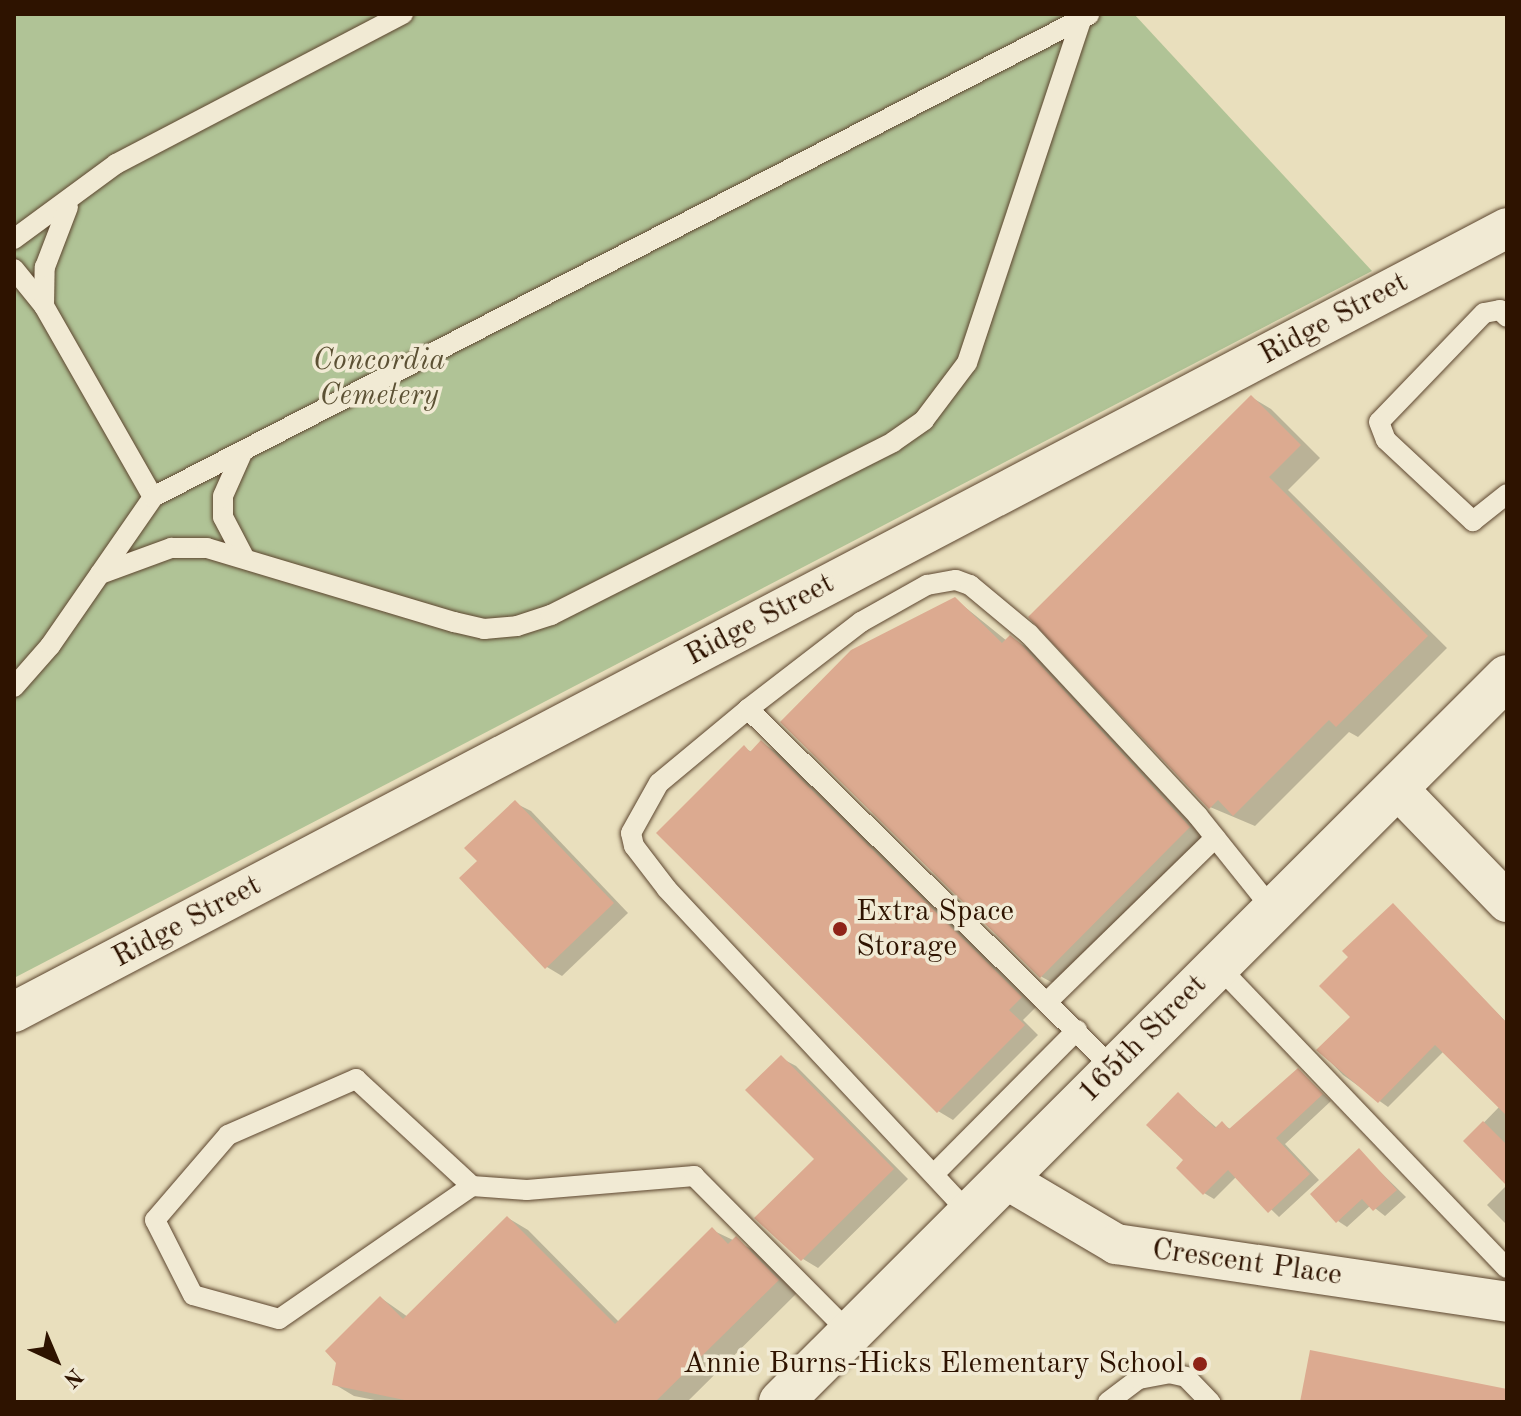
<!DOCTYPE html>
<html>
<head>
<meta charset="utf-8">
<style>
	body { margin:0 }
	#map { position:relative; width:1521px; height:1416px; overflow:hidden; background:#e9dfbd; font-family:"Old Standard TT",serif }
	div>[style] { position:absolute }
	.green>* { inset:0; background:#b0c396 }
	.shadow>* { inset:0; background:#0003 }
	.building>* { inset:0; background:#dcaa90 }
	.roads { filter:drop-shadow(0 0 2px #5d462f) drop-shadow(0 0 2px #5d462f) }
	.service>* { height:20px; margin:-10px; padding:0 10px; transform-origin:10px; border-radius:10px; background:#f1ead4 }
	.minor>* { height:40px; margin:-20px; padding:0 20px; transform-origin:20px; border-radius:20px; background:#f1ead4 }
	.secondary>* { height:44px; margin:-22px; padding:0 22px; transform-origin:22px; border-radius:22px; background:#f1ead4 }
	.dots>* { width:22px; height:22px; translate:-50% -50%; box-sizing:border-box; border:4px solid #f1ead4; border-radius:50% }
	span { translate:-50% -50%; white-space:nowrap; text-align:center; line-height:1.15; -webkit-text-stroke:7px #f1ead4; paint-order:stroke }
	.street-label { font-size:30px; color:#2e1300 }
	.park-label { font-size:30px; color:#5c5134; font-style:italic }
	.poi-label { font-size:30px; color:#2e1300 }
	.left { translate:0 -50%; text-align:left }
	.right { translate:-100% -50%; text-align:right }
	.frame { position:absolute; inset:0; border:16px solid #2e1300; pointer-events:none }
	.north { position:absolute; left:16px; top:1320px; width:80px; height:80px; -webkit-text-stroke:6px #f1ead4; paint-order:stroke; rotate:136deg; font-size:22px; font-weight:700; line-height:32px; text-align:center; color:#2e1300 }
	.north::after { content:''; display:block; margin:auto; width:28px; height:36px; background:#2e1300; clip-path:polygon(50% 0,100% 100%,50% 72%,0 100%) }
</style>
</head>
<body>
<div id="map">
	<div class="green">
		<div style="clip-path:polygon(14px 14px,1134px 14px,1372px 271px,14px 978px)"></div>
	</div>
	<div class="shadow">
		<div style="clip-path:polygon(1251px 397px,1271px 409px,1320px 458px,1288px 490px,1447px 648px,1358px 737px,1349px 732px,1255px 826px,1210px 807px)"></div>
		<div style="clip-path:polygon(955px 599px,1007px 641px,1010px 638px,1031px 649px,1209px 840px,1062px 988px,1042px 977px,782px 722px)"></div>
		<div style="clip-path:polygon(762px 743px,777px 752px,1036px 1007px,1023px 1020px,1038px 1035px,953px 1120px,938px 1111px,744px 748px,752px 752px)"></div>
		<div style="clip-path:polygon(515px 803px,531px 811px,628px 913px,562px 976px,547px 967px)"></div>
		<div style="clip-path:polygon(1393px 906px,1507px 1023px,1507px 1183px,1466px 1141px,1500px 1106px,1444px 1051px,1388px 1107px,1343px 1075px,1319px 1050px,1353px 1017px,1351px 957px)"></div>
		<div style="clip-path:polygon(781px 1058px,796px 1066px,908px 1179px,818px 1268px,803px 1259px,816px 1159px)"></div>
		<div style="clip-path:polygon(1298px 1071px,1331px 1101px,1285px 1144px,1319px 1180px,1279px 1217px,1237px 1176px,1214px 1199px,1204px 1193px,1186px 1160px,1178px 1094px,1217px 1128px,1222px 1124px,1232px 1130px)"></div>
		<div style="clip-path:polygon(1359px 1151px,1406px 1197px,1385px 1216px,1371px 1205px,1347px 1227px,1338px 1221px)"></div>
		<div style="clip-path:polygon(1507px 1185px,1507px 1225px,1487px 1205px)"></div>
		<div style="clip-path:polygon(508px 1218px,528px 1230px,619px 1322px,712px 1230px,756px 1251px,798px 1292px,687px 1402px,385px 1402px,354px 1396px,334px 1384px,339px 1363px,381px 1298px,408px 1317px)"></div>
	</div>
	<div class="building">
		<div style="clip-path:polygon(1251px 395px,1301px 445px,1269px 477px,1428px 636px,1336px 727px,1329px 720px,1233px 816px,1218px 800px,1209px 809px,1028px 617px)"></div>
		<div style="clip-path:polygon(955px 597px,1002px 643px,1010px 635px,1020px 643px,1190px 827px,1040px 978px,780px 722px,851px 650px)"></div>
		<div style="clip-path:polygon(761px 740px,1022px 997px,1009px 1010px,1025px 1025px,937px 1113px,656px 833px,744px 745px,750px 752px)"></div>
		<div style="clip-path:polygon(515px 800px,614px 903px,545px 969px,459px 878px,477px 861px,464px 848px)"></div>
		<div style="clip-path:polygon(1393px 903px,1507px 1023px,1507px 1116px,1435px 1045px,1378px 1103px,1316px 1050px,1350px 1017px,1319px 986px,1348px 957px,1342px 951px)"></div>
		<div style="clip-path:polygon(781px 1055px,894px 1169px,801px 1261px,754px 1218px,814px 1159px,745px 1090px)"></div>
		<div style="clip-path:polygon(1298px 1068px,1323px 1094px,1276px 1138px,1310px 1174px,1268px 1213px,1228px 1170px,1203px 1195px,1176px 1168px,1183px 1160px,1146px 1125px,1178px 1092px,1215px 1128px,1222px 1121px,1229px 1129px)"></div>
		<div style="clip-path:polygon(1483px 1121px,1507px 1145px,1507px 1186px,1463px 1141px)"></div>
		<div style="clip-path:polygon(1359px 1148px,1397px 1190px,1373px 1211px,1362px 1199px,1336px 1223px,1310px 1194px)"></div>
		<div style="clip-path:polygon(507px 1216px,615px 1324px,712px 1227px,728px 1244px,736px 1236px,779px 1280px,655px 1402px,414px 1402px,332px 1385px,336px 1363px,325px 1351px,380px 1296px,403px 1319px)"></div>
		<div style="clip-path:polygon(1310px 1350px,1507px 1389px,1506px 1402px,1300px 1402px)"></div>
	</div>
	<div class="roads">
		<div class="service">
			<div style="left:14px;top:239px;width:127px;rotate:-36.3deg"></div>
			<div style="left:116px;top:164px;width:324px;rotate:-27.6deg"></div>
			<div style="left:14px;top:269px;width:48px;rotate:51deg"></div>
			<div style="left:44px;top:306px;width:220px;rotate:60.3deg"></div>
			<div style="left:44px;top:306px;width:39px;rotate:-89deg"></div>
			<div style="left:45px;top:267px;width:64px;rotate:-69deg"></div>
			<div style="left:1507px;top:317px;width:10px;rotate:-135deg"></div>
			<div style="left:1500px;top:310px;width:16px;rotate:169deg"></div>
			<div style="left:1484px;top:313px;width:151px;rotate:133.9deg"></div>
			<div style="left:1379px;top:422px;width:19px;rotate:69deg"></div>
			<div style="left:1386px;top:440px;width:119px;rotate:43deg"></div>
			<div style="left:1473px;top:521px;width:43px;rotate:-38.5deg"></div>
			<div style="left:243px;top:451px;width:49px;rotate:114deg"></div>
			<div style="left:223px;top:496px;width:21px;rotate:90deg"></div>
			<div style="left:223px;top:517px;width:45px;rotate:62.3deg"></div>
			<div style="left:100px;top:574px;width:76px;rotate:-20.1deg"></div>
			<div style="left:171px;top:548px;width:36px"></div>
			<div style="left:207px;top:548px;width:258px;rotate:16.7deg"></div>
			<div style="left:454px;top:622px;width:31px;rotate:13deg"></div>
			<div style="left:484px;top:629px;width:33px;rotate:-5deg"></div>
			<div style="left:517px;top:626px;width:36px;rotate:-18deg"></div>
			<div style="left:551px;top:615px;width:383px;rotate:-26.8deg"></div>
			<div style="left:893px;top:442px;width:38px;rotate:-35deg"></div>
			<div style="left:924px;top:420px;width:71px;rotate:-53deg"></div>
			<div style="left:967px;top:363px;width:364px;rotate:-71.6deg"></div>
			<div style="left:14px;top:687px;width:55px;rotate:-48.7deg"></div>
			<div style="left:50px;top:646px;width:181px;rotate:-55.3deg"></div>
			<div style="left:153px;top:497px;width:1053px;rotate:-27.25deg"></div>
			<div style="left:748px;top:709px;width:143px;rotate:-37.6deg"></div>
			<div style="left:861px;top:622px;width:76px;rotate:-29.3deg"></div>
			<div style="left:927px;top:585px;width:29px;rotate:-10deg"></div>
			<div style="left:956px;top:580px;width:15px;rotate:20deg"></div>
			<div style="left:970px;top:585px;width:77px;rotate:39.7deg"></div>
			<div style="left:1029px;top:634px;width:248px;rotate:47.1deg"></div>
			<div style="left:1198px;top:816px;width:120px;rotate:51.4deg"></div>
			<div style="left:1217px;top:965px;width:419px;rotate:46.3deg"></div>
			<div style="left:1047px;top:1002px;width:235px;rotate:-44.3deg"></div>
			<div style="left:934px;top:1174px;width:203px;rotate:-45.2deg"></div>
			<div style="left:472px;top:1186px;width:234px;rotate:145.4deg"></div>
			<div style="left:279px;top:1319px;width:89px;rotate:-164.4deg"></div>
			<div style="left:193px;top:1295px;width:84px;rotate:-116.9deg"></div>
			<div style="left:155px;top:1220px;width:112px;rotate:-49.3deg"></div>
			<div style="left:228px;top:1135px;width:140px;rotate:-23.6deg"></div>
			<div style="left:356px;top:1079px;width:158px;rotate:42.7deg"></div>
			<div style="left:472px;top:1186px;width:55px;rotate:4.2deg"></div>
			<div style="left:527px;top:1190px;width:168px;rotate:-4.8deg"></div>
			<div style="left:694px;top:1176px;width:221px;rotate:45.2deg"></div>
			<div style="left:969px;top:1213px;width:443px;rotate:-133deg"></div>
			<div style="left:667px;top:889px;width:54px;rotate:-127.5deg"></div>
			<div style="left:634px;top:846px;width:13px;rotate:-103deg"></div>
			<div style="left:631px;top:833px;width:57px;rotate:-60.8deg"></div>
			<div style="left:659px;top:783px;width:116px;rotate:-39.7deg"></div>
			<div style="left:748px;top:709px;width:512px;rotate:44.53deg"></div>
			<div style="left:1108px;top:1402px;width:39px;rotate:-37deg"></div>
			<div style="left:1139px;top:1379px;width:31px;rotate:-11deg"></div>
			<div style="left:1169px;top:1373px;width:17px;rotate:13deg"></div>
			<div style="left:1186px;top:1377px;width:35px;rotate:46deg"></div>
		</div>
		<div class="minor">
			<div style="left:1396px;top:787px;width:160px;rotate:46deg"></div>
			<div style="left:14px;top:1012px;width:1686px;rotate:-27.7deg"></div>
			<div style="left:1004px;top:1178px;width:130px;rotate:30.5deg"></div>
			<div style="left:1116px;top:1244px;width:395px;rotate:8.4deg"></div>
		</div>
		<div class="secondary">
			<div style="left:781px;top:1402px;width:1026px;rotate:-44.96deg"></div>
		</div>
	</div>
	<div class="dots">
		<div style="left:840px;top:929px;background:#8f2418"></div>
		<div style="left:1200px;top:1364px;background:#8f2418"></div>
	</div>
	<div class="street-label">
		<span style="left:1334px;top:319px;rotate:-28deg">Ridge Street</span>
		<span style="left:760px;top:620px;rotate:-28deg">Ridge Street</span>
		<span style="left:187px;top:922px;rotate:-28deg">Ridge Street</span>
		<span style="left:1143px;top:1039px;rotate:-45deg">165th Street</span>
		<span style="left:1247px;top:1263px;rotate:8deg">Crescent Place</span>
	</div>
	<div class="park-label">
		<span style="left:379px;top:378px">Concordia<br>Cemetery</span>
	</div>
	<div class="poi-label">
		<span class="left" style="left:856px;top:929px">Extra Space<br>Storage</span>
		<span class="right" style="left:1184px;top:1364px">Annie Burns-Hicks Elementary School</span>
	</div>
	<div class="frame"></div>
	<div class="north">N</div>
</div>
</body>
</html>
